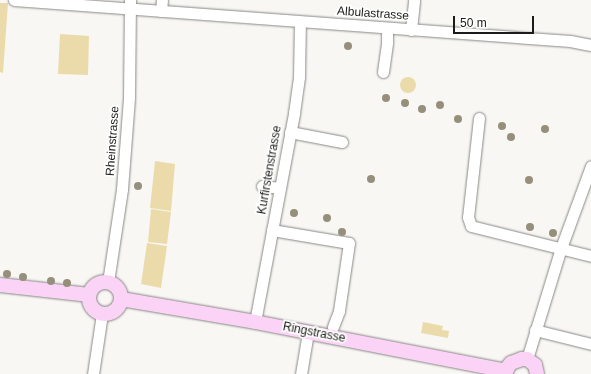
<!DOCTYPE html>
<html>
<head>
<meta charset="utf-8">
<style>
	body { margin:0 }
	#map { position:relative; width:591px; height:374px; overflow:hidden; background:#f8f7f4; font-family:Arial,sans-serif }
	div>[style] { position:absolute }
	.green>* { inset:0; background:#ebdbaa }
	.round { border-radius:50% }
	.roads { filter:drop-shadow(0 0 1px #898885) drop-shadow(0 0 1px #898885) }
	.minor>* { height:11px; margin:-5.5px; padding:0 5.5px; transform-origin:5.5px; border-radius:5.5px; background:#fff }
	.major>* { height:14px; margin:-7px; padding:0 7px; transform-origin:7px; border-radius:7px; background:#fad3f6 }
	.major>.ring { margin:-7px; padding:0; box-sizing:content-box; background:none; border:14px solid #fad3f6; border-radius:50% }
	.trees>* { width:8px; height:8px; margin:-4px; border-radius:50%; background:#968f7b }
	span { translate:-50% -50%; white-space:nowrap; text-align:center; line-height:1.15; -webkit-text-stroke:3.5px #fff; paint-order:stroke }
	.street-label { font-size:12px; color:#1b1b19 }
	.scale { position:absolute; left:453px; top:16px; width:81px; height:18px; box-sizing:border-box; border:2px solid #1b1b19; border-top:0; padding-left:5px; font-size:12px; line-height:14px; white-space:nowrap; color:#1b1b19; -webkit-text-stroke:3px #fff; paint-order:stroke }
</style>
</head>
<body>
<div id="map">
	<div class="green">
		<div style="clip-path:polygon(0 3px,8px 3px,3px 73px,0 72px)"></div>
		<div style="clip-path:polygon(60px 34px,89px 36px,88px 75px,58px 74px)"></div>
		<div class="round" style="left:400px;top:77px;width:16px;height:16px"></div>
		<div style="clip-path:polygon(155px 161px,175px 164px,171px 211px,150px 208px)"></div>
		<div style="clip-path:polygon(151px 209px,171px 212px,167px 244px,148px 242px)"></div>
		<div style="clip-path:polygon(147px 243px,167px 246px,161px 288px,141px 284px)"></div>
		<div style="clip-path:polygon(423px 322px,443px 326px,442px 330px,449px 331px,448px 338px,421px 333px)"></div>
	</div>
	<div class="roads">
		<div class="minor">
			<div style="left:14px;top:0;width:558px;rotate:4.22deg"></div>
			<div style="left:570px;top:41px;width:21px;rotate:11deg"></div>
			<div style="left:161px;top:11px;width:11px;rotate:-85deg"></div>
			<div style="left:411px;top:30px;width:30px;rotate:-84deg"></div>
			<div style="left:383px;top:72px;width:30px;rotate:-82deg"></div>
			<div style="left:387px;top:42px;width:14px;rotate:-90deg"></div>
			<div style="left:479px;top:118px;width:100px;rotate:96.3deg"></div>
			<div style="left:468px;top:217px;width:9px;rotate:72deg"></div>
			<div style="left:471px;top:226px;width:124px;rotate:14deg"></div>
			<div style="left:290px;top:132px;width:53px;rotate:10.9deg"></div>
			<div style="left:262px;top:186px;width:18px;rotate:6deg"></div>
			<div style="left:272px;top:230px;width:78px;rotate:9.6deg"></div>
			<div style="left:349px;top:243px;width:69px;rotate:98.4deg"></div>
			<div style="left:339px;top:311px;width:17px;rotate:111deg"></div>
			<div style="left:108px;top:282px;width:94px;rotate:-81.4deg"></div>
			<div style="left:122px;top:189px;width:92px;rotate:-85.6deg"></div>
			<div style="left:129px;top:97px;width:97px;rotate:-89.4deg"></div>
			<div style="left:255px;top:322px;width:213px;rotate:-79.4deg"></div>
			<div style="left:294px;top:113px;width:36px;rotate:-82deg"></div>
			<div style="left:299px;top:77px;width:55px;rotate:-89deg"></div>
			<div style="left:535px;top:330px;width:58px;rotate:14deg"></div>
			<div style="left:527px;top:359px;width:116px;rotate:-73deg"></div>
			<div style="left:561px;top:248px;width:87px;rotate:-69.9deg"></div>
			<div style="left:93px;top:374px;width:61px;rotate:-81.5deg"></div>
			<div style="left:301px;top:374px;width:43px;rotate:-80.5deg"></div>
		</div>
		<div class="major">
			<div class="ring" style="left:89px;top:282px;width:18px;height:18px"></div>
			<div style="left:0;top:285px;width:90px;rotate:6.4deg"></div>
			<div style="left:121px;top:299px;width:136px;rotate:9.7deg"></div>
			<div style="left:255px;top:322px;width:256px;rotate:11deg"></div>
			<div style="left:505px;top:374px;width:8px;rotate:-67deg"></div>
			<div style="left:508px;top:367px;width:5px;rotate:-53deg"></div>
			<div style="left:511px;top:363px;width:12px;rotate:-20deg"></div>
			<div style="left:522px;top:359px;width:5px"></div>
			<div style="left:527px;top:359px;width:10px;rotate:37deg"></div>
			<div style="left:535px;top:365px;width:9px;rotate:77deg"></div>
		</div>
	</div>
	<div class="trees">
		<div style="left:348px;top:46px"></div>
		<div style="left:386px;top:98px"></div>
		<div style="left:405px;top:103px"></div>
		<div style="left:440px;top:105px"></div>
		<div style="left:422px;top:109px"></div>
		<div style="left:458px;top:119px"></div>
		<div style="left:502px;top:126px"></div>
		<div style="left:545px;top:129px"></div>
		<div style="left:511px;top:137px"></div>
		<div style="left:371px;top:179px"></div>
		<div style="left:529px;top:180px"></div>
		<div style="left:138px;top:186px"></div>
		<div style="left:294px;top:213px"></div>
		<div style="left:327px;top:218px"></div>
		<div style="left:530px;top:227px"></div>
		<div style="left:342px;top:232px"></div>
		<div style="left:553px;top:233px"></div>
		<div style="left:7px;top:274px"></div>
		<div style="left:23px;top:277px"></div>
		<div style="left:51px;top:281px"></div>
		<div style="left:67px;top:283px"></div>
	</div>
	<div class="street-label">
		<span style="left:373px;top:14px;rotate:4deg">Albulastrasse</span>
		<span style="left:113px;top:141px;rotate:-86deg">Rheinstrasse</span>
		<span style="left:270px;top:170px;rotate:-80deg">Kurfirstenstrasse</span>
		<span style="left:314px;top:333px;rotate:11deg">Ringstrasse</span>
	</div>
	<div class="scale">50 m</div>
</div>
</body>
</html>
